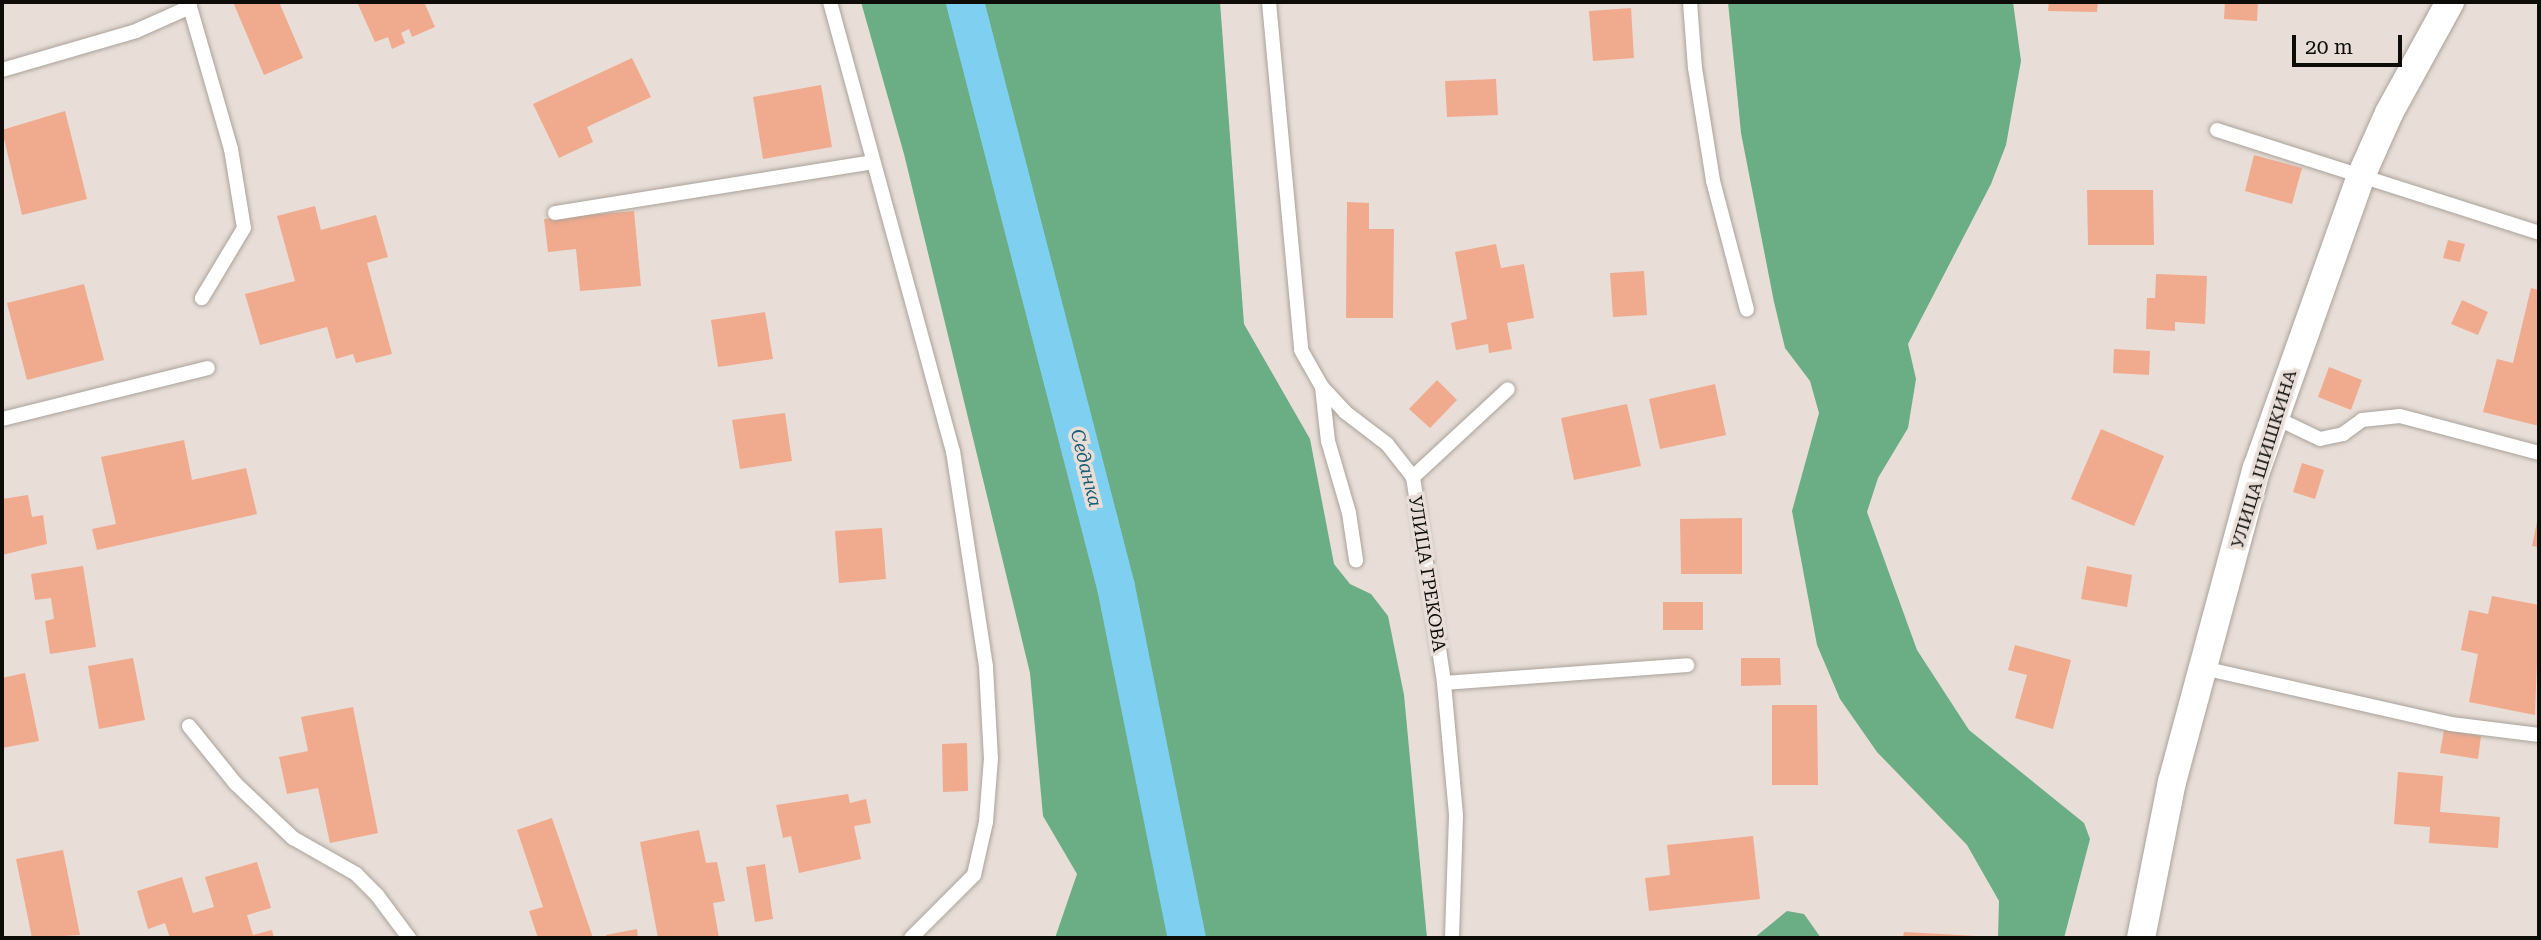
<!DOCTYPE html>
<html>
<head>
<meta charset="utf-8">
<style>
	body { margin:0 }
	#map { position:relative; width:2541px; height:940px; overflow:hidden; background:#e8ded7; font-family:"Roboto Serif",serif }
	div>[style] { position:absolute }
	.forest>* { inset:0; background:#6bad84 }
	.canal>* { height:38px; margin:-19px; padding:0 19px; transform-origin:19px; border-radius:19px; background:#7fd0f0 }
	.building>* { inset:0; background:#f0aa8e }
	.roads { filter:drop-shadow(0 0 2px #aaa29a) drop-shadow(0 0 2px #aaa29a) }
	.lane>* { height:14px; margin:-7px; padding:0 7px; transform-origin:7px; border-radius:7px; background:#fff }
	.street>* { height:28px; margin:-14px; padding:0 14px; transform-origin:14px; border-radius:14px; background:#fff }
	span { translate:-50% -50%; white-space:nowrap; text-align:center; line-height:1.15; -webkit-text-stroke:7px #e8ded7; paint-order:stroke }
	.street-label { font-size:18px; color:#0e0c09 }
	.water-label { font-size:19px; color:#1c5d73; font-style:italic }
	.frame { position:absolute; inset:0; border:4px solid #0e0c09; pointer-events:none }
	.scale { position:absolute; left:2292px; top:35px; width:110px; height:32px; box-sizing:border-box; border:4px solid #0e0c09; border-top:0; padding-left:9px; font-size:21px; line-height:24px; white-space:nowrap; color:#0e0c09; -webkit-text-stroke:5px #e8ded7; paint-order:stroke }
</style>
</head>
<body>
<div id="map">
	<div class="forest">
		<div style="clip-path:polygon(861px 2px,1220px 2px,1244px 324px,1310px 439px,1334px 564px,1350px 584px,1371px 594px,1388px 616px,1404px 695px,1427px 938px,1055px 938px,1077px 874px,1043px 816px,1030px 673px,904px 154px)"></div>
		<div style="clip-path:polygon(1728px 2px,2013px 2px,2021px 61px,2006px 145px,1991px 184px,1908px 344px,1916px 379px,1908px 428px,1878px 478px,1867px 512px,1917px 650px,1969px 730px,2084px 823px,2090px 839px,2064px 938px,1998px 938px,1999px 901px,1967px 845px,1877px 752px,1840px 699px,1817px 645px,1792px 511px,1819px 413px,1810px 381px,1785px 348px,1774px 302px,1741px 133px)"></div>
		<div style="clip-path:polygon(1787px 911px,1804px 914px,1821px 938px,1754px 938px)"></div>
	</div>
	<div class="canal">
		<div style="left:965px;top:2px;width:604px;rotate:75.53deg"></div>
		<div style="left:1116px;top:587px;width:358px;rotate:78.6deg"></div>
	</div>
	<div class="building">
		<div style="clip-path:polygon(233px 2px,279px 2px,303px 58px,264px 75px)"></div>
		<div style="clip-path:polygon(357px 2px,424px 2px,435px 27px,412px 37px,409px 29px,401px 33px,405px 43px,392px 49px,388px 37px,375px 42px)"></div>
		<div style="clip-path:polygon(2049px 2px,2098px 2px,2097px 12px,2048px 11px)"></div>
		<div style="clip-path:polygon(2225px 2px,2258px 2px,2257px 21px,2224px 19px)"></div>
		<div style="clip-path:polygon(1631px 8px,1634px 58px,1593px 61px,1589px 11px)"></div>
		<div style="clip-path:polygon(632px 58px,651px 97px,587px 127px,593px 142px,559px 158px,533px 104px)"></div>
		<div style="clip-path:polygon(1496px 79px,1498px 115px,1447px 117px,1445px 81px)"></div>
		<div style="clip-path:polygon(821px 85px,832px 147px,763px 159px,753px 97px)"></div>
		<div style="clip-path:polygon(65px 111px,87px 199px,22px 215px,2px 130px)"></div>
		<div style="clip-path:polygon(2254px 155px,2302px 168px,2292px 204px,2245px 191px)"></div>
		<div style="clip-path:polygon(2087px 190px,2153px 190px,2154px 245px,2088px 245px)"></div>
		<div style="clip-path:polygon(1347px 202px,1369px 203px,1369px 229px,1394px 229px,1393px 318px,1346px 318px)"></div>
		<div style="clip-path:polygon(315px 206px,321px 230px,376px 215px,388px 257px,367px 263px,392px 354px,356px 363px,353px 354px,336px 359px,327px 327px,260px 345px,245px 294px,295px 281px,277px 216px)"></div>
		<div style="clip-path:polygon(634px 211px,641px 286px,580px 291px,576px 249px,548px 252px,544px 219px)"></div>
		<div style="clip-path:polygon(2448px 240px,2465px 244px,2460px 262px,2443px 258px)"></div>
		<div style="clip-path:polygon(1496px 244px,1501px 268px,1524px 264px,1534px 318px,1507px 323px,1512px 349px,1489px 353px,1488px 344px,1456px 350px,1451px 323px,1467px 319px,1455px 252px)"></div>
		<div style="clip-path:polygon(1644px 271px,1647px 315px,1613px 317px,1610px 273px)"></div>
		<div style="clip-path:polygon(2156px 274px,2207px 276px,2205px 324px,2175px 322px,2175px 331px,2146px 329px,2147px 298px,2155px 298px)"></div>
		<div style="clip-path:polygon(84px 284px,104px 360px,27px 380px,7px 303px)"></div>
		<div style="clip-path:polygon(2531px 288px,2539px 290px,2539px 426px,2483px 412px,2497px 359px,2513px 363px)"></div>
		<div style="clip-path:polygon(2462px 300px,2488px 312px,2478px 335px,2451px 324px)"></div>
		<div style="clip-path:polygon(765px 312px,773px 359px,718px 367px,711px 320px)"></div>
		<div style="clip-path:polygon(2114px 349px,2150px 351px,2149px 375px,2113px 373px)"></div>
		<div style="clip-path:polygon(2329px 367px,2362px 380px,2351px 410px,2318px 397px)"></div>
		<div style="clip-path:polygon(1437px 380px,1457px 400px,1430px 428px,1409px 409px)"></div>
		<div style="clip-path:polygon(1715px 384px,1726px 435px,1660px 449px,1649px 399px)"></div>
		<div style="clip-path:polygon(1627px 404px,1641px 466px,1574px 480px,1561px 418px)"></div>
		<div style="clip-path:polygon(785px 413px,792px 461px,740px 469px,732px 420px)"></div>
		<div style="clip-path:polygon(2101px 429px,2164px 456px,2134px 526px,2071px 499px)"></div>
		<div style="clip-path:polygon(184px 440px,192px 480px,246px 468px,257px 514px,97px 550px,92px 529px,116px 524px,101px 457px)"></div>
		<div style="clip-path:polygon(2302px 463px,2324px 470px,2315px 499px,2293px 492px)"></div>
		<div style="clip-path:polygon(28px 495px,32px 517px,43px 515px,47px 544px,2px 555px,2px 499px)"></div>
		<div style="clip-path:polygon(2538px 517px,2539px 517px,2539px 547px,2532px 546px)"></div>
		<div style="clip-path:polygon(1742px 518px,1742px 574px,1681px 574px,1680px 519px)"></div>
		<div style="clip-path:polygon(882px 528px,886px 579px,839px 583px,835px 531px)"></div>
		<div style="clip-path:polygon(83px 566px,96px 647px,50px 654px,45px 621px,54px 619px,51px 598px,35px 600px,31px 574px)"></div>
		<div style="clip-path:polygon(2087px 566px,2132px 575px,2127px 607px,2081px 599px)"></div>
		<div style="clip-path:polygon(2492px 596px,2539px 605px,2535px 715px,2469px 702px,2478px 654px,2461px 650px,2469px 610px,2488px 614px)"></div>
		<div style="clip-path:polygon(1663px 602px,1703px 602px,1703px 630px,1663px 630px)"></div>
		<div style="clip-path:polygon(2015px 645px,2071px 660px,2053px 729px,2015px 718px,2027px 675px,2008px 670px)"></div>
		<div style="clip-path:polygon(133px 658px,145px 720px,99px 729px,88px 666px)"></div>
		<div style="clip-path:polygon(1741px 658px,1780px 658px,1781px 685px,1741px 686px)"></div>
		<div style="clip-path:polygon(25px 673px,39px 741px,2px 748px,2px 678px)"></div>
		<div style="clip-path:polygon(1772px 705px,1817px 705px,1818px 785px,1772px 785px)"></div>
		<div style="clip-path:polygon(353px 707px,378px 833px,330px 843px,318px 788px,287px 794px,279px 757px,308px 751px,301px 717px)"></div>
		<div style="clip-path:polygon(2444px 730px,2481px 736px,2478px 759px,2440px 753px)"></div>
		<div style="clip-path:polygon(967px 743px,968px 791px,943px 792px,942px 744px)"></div>
		<div style="clip-path:polygon(2398px 772px,2443px 776px,2440px 812px,2500px 817px,2498px 848px,2429px 843px,2430px 827px,2394px 824px)"></div>
		<div style="clip-path:polygon(848px 794px,850px 803px,866px 799px,871px 823px,854px 826px,861px 859px,799px 873px,791px 836px,783px 838px,776px 805px)"></div>
		<div style="clip-path:polygon(552px 818px,593px 938px,538px 938px,529px 911px,543px 907px,517px 830px)"></div>
		<div style="clip-path:polygon(699px 830px,706px 863px,717px 862px,725px 901px,713px 903px,719px 938px,658px 938px,640px 842px)"></div>
		<div style="clip-path:polygon(1753px 836px,1760px 899px,1649px 911px,1645px 878px,1670px 875px,1667px 845px)"></div>
		<div style="clip-path:polygon(63px 850px,80px 935px,32px 938px,16px 859px)"></div>
		<div style="clip-path:polygon(257px 862px,271px 908px,247px 915px,253px 935px,272px 930px,274px 938px,170px 938px,165px 923px,148px 929px,137px 891px,182px 877px,193px 913px,214px 907px,205px 877px)"></div>
		<div style="clip-path:polygon(765px 864px,773px 919px,755px 922px,746px 867px)"></div>
		<div style="clip-path:polygon(637px 929px,638px 938px,606px 938px,606px 935px)"></div>
		<div style="clip-path:polygon(1904px 932px,1977px 936px,1977px 938px,1903px 938px)"></div>
	</div>
	<div class="roads">
		<div class="lane">
			<div style="left:830px;top:2px;width:466px;rotate:74.7deg"></div>
			<div style="left:953px;top:451px;width:219px;rotate:81.3deg"></div>
			<div style="left:986px;top:667px;width:91px;rotate:86.9deg"></div>
			<div style="left:991px;top:758px;width:64px;rotate:94.5deg"></div>
			<div style="left:986px;top:822px;width:54px;rotate:102.8deg"></div>
			<div style="left:974px;top:875px;width:89px;rotate:135deg"></div>
			<div style="left:1269px;top:2px;width:349px;rotate:84.7deg"></div>
			<div style="left:1301px;top:350px;width:43px;rotate:60.4deg"></div>
			<div style="left:1322px;top:387px;width:34px;rotate:47deg"></div>
			<div style="left:1345px;top:412px;width:53px;rotate:37.3deg"></div>
			<div style="left:1387px;top:444px;width:42px;rotate:51.8deg"></div>
			<div style="left:1413px;top:477px;width:208px;rotate:81.4deg"></div>
			<div style="left:1444px;top:683px;width:134px;rotate:84.8deg"></div>
			<div style="left:1456px;top:816px;width:122px;rotate:91.9deg"></div>
			<div style="left:1690px;top:2px;width:66px;rotate:85.7deg"></div>
			<div style="left:1695px;top:68px;width:114px;rotate:80.9deg"></div>
			<div style="left:1713px;top:181px;width:133px;rotate:75.2deg"></div>
			<div style="left:2px;top:70px;width:140px;rotate:-16.2deg"></div>
			<div style="left:136px;top:31px;width:59px;rotate:-24deg"></div>
			<div style="left:190px;top:7px;width:148px;rotate:73.9deg"></div>
			<div style="left:231px;top:149px;width:80px;rotate:80.7deg"></div>
			<div style="left:244px;top:228px;width:82px;rotate:121deg"></div>
			<div style="left:2217px;top:130px;width:338px;rotate:17.7deg"></div>
			<div style="left:555px;top:213px;width:322px;rotate:-9.1deg"></div>
			<div style="left:1322px;top:387px;width:54px;rotate:83.7deg"></div>
			<div style="left:1328px;top:441px;width:75px;rotate:73.7deg"></div>
			<div style="left:1349px;top:513px;width:48px;rotate:81.5deg"></div>
			<div style="left:2274px;top:417px;width:51px;rotate:25.6deg"></div>
			<div style="left:2320px;top:439px;width:24px;rotate:-12deg"></div>
			<div style="left:2343px;top:434px;width:24px;rotate:-36deg"></div>
			<div style="left:2362px;top:420px;width:38px;rotate:-6deg"></div>
			<div style="left:2400px;top:416px;width:144px;rotate:14.9deg"></div>
			<div style="left:2px;top:419px;width:212px;rotate:-13.9deg"></div>
			<div style="left:1413px;top:477px;width:129px;rotate:-42.8deg"></div>
			<div style="left:2203px;top:668px;width:254px;rotate:12.7deg"></div>
			<div style="left:2451px;top:724px;width:89px;rotate:7.1deg"></div>
			<div style="left:1444px;top:683px;width:244px;rotate:-4.2deg"></div>
			<div style="left:189px;top:726px;width:75px;rotate:51deg"></div>
			<div style="left:236px;top:784px;width:79px;rotate:43.5deg"></div>
			<div style="left:293px;top:838px;width:73px;rotate:29.7deg"></div>
			<div style="left:356px;top:874px;width:30px;rotate:45deg"></div>
			<div style="left:377px;top:895px;width:54px;rotate:53.3deg"></div>
		</div>
		<div class="street">
			<div style="left:2141px;top:938px;width:159px;rotate:-78.8deg"></div>
			<div style="left:2172px;top:782px;width:325px;rotate:-74.9deg"></div>
			<div style="left:2257px;top:468px;width:310px;rotate:-70.4deg"></div>
			<div style="left:2361px;top:176px;width:69px;rotate:-66deg"></div>
			<div style="left:2389px;top:113px;width:127px;rotate:-61.2deg"></div>
		</div>
	</div>
	<div class="street-label">
		<span style="left:2264px;top:459px;rotate:-73deg">УЛИЦА ШИШКИНА</span>
		<span style="left:1427px;top:574px;rotate:81deg">УЛИЦА ГРЕКОВА</span>
	</div>
	<div class="water-label">
		<span style="left:1086px;top:468px;rotate:76deg">Седанка</span>
	</div>
	<div class="frame"></div>
	<div class="scale">20 m</div>
</div>
</body>
</html>
